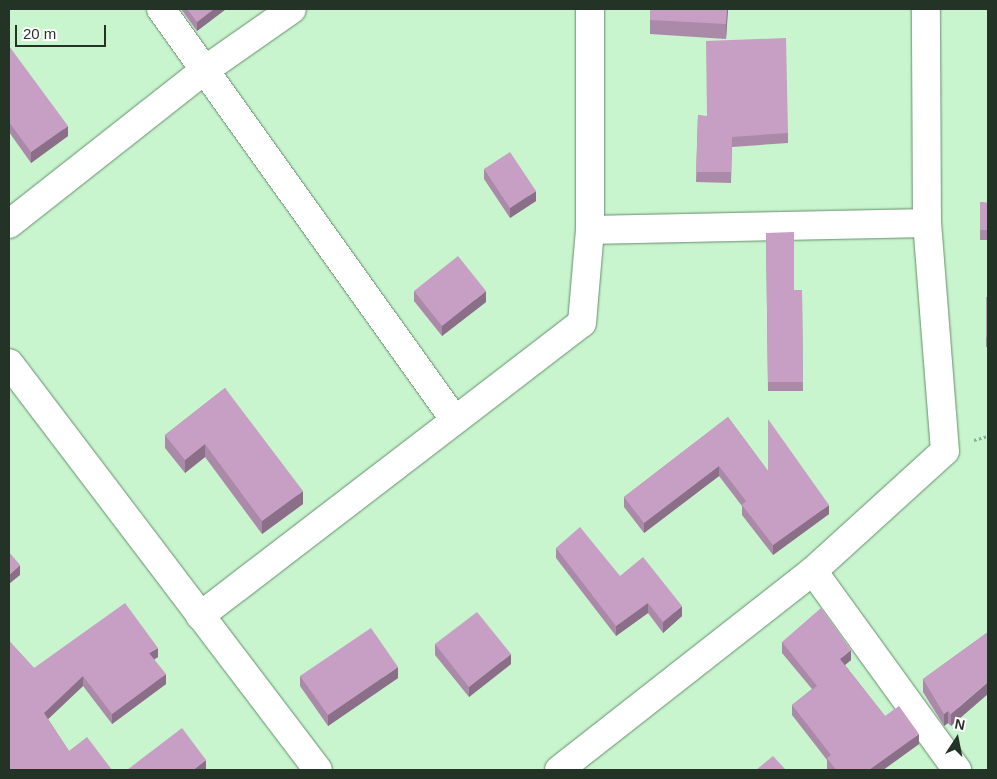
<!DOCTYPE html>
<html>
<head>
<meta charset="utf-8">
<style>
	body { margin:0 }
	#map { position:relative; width:997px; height:779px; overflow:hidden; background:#c8f4ce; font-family:Helvetica,sans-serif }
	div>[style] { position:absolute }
	.path>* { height:3px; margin-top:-1.5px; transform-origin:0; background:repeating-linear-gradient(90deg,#8cae91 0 2.5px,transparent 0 5px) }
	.roads { filter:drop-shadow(0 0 1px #658e6b) drop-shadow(0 0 1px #658e6b) }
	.minor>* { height:28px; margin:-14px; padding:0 14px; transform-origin:14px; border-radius:14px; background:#fff }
	.wall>* { inset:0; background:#ab89a9 }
	.shaded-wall>* { inset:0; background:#8b6f89 }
	.building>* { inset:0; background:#c79fc4 }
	span { translate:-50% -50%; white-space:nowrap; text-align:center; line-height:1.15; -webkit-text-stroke:4.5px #fff; paint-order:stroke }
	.frame { position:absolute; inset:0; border:10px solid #233426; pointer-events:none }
	.north { position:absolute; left:932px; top:714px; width:50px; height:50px; -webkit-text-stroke:4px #fff; paint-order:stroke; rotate:11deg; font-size:14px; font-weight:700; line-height:20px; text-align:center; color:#233426 }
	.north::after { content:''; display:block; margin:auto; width:18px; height:22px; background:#233426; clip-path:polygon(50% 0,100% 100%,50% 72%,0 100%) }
	.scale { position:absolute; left:15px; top:25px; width:91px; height:22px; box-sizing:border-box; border:2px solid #233426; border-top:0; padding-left:6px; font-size:15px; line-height:18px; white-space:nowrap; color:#233426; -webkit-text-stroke:4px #fff; paint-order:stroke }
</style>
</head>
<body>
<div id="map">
	<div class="path">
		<div style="left:974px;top:440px;width:15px;rotate:-16deg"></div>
	</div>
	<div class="roads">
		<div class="minor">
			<div style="left:161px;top:9px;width:504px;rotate:54.45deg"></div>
			<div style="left:9px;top:224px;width:249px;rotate:-38.2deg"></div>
			<div style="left:205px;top:70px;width:106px;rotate:-35deg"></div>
			<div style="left:590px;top:230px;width:337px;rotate:-1.2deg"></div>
			<div style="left:9px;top:363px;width:511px;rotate:52.79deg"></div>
			<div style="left:813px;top:571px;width:246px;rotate:54.1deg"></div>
			<div style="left:200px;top:616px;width:481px;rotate:-37.5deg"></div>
			<div style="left:582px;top:323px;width:93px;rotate:-85.1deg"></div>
			<div style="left:590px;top:230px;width:221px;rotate:-90deg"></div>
			<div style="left:559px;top:770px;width:323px;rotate:-38.1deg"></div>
			<div style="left:813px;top:571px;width:178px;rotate:-42.3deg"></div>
			<div style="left:945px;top:451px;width:229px;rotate:-94.5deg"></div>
			<div style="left:927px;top:223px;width:214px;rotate:-90.3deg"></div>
		</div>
	</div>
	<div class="wall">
		<div style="clip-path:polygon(181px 9px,226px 9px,197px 31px)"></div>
		<div style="clip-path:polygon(728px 9px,726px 39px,650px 34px,650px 20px)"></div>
		<div style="clip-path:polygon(9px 46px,68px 136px,31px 163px,9px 132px)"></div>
		<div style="clip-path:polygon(698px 115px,788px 133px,788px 143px,732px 147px,731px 183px,696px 182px)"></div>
		<div style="clip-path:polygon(484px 169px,536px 201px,510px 218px,484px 179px)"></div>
		<div style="clip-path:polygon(980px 202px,988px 203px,988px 240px,980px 240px)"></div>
		<div style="clip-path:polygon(766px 233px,794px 290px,802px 290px,803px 391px,768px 391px)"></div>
		<div style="clip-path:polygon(414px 291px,486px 302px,442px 336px,414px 301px)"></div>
		<div style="clip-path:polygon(986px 297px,988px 297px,988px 347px,986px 347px)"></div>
		<div style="clip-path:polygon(225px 388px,303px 504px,262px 534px,205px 457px,185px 473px,165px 448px,165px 435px)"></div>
		<div style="clip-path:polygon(728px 417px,768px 471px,829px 514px,773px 555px,742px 515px,742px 506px,719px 476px,644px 533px,624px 507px,624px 497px)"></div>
		<div style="clip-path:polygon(556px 548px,620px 576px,682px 616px,663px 633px,648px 613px,616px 636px,556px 558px)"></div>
		<div style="clip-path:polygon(988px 632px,951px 726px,948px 723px,944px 726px,923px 692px,923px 679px)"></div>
		<div style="clip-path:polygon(782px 642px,851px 660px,845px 665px,885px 716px,919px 744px,883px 770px,828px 770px,827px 769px,827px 760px,792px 715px,792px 705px,812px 689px,782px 653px)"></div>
		<div style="clip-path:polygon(11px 643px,34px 668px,158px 657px,154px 659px,166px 684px,112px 724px,83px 686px,48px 719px,69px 751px,9px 770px)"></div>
		<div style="clip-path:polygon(435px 644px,511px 664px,469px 697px,435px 655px)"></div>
		<div style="clip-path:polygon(300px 676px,398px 678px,328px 726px,300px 686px)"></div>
	</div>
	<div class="shaded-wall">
		<div style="clip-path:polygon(214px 9px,226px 9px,197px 31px,197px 22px)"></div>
		<div style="clip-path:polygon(727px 9px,728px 9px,726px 39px,726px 24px)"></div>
		<div style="clip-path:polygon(68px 126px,68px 136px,31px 163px,31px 152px)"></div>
		<div style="clip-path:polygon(536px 191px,536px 201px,510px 218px,510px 208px)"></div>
		<div style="clip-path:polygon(486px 291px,486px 302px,442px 336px,442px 326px)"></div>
		<div style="clip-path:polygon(205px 444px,205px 457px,185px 473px,185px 460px)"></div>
		<div style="clip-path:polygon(719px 466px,719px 476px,644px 533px,644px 523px)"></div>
		<div style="clip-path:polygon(303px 491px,303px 504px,262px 534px,262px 521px)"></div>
		<div style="clip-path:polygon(829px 505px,829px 514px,773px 555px,773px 545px)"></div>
		<div style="clip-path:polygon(20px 565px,20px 575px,9px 584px,9px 575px)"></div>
		<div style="clip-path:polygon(648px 603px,648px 613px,616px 636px,616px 626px)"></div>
		<div style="clip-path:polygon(682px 606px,682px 616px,663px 633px,663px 622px)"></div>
		<div style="clip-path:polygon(158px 648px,158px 657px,149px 663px,149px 653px)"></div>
		<div style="clip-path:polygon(851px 650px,851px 660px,840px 669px,840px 659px)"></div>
		<div style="clip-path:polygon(511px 654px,511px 664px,469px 697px,469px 687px)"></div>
		<div style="clip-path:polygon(398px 667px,398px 678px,328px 726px,328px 715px)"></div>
		<div style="clip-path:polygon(166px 674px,166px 684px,112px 724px,112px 714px)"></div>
		<div style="clip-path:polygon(83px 676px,83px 686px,44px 723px,44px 713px)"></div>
		<div style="clip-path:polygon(988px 682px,988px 694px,951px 726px,951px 714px)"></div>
		<div style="clip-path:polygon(948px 711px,948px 723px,944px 726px,944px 714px)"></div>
		<div style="clip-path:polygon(919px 734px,919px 744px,883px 770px,869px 770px)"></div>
		<div style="clip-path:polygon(206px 760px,206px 769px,205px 770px,193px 770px)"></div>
	</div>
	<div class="building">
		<div style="clip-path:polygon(187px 9px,214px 9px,197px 22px)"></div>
		<div style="clip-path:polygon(650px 9px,727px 9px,726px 24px,650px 20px)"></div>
		<div style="clip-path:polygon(786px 38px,788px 133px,732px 137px,731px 172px,696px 172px,698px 115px,707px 116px,706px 41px)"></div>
		<div style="clip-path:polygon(9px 46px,68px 126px,31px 152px,9px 122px)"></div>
		<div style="clip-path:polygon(510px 152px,536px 191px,510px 208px,484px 169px)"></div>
		<div style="clip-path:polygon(980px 202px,988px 203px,988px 230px,980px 230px)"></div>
		<div style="clip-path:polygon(794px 232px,794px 290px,802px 290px,803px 382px,768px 382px,766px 233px)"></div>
		<div style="clip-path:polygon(458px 256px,486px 291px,442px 326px,414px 291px)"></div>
		<div style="clip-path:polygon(986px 297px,988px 297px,988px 337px,986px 337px)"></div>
		<div style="clip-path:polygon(225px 388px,303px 491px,262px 521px,205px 444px,185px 460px,165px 435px)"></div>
		<div style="clip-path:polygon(728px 417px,768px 471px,768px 419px,829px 505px,773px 545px,742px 505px,746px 501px,719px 466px,644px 523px,624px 497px)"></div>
		<div style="clip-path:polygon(580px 527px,620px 576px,643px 557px,682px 606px,663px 622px,648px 603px,616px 626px,556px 548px)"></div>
		<div style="clip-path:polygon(9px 552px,20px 565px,9px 575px)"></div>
		<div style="clip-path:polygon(125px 603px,158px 648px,149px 653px,166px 674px,112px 714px,83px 676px,44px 713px,69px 751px,87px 737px,112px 770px,9px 770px,9px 638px,11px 643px,34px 668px)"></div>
		<div style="clip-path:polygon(821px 608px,851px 650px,840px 659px,885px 716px,899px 706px,919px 734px,869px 770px,836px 770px,827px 758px,831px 755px,792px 705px,817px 686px,782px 642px)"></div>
		<div style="clip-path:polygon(477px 612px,511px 654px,469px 687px,435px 644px)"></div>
		<div style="clip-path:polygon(371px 628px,398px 667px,328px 715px,300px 676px)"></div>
		<div style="clip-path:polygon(988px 632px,988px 682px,951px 714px,948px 711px,944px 714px,923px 679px)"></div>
		<div style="clip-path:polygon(182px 728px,206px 760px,193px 770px,127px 770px)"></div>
		<div style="clip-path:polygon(773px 756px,786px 770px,756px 770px)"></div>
	</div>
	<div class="frame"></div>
	<div class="north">N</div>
	<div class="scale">20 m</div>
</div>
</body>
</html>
